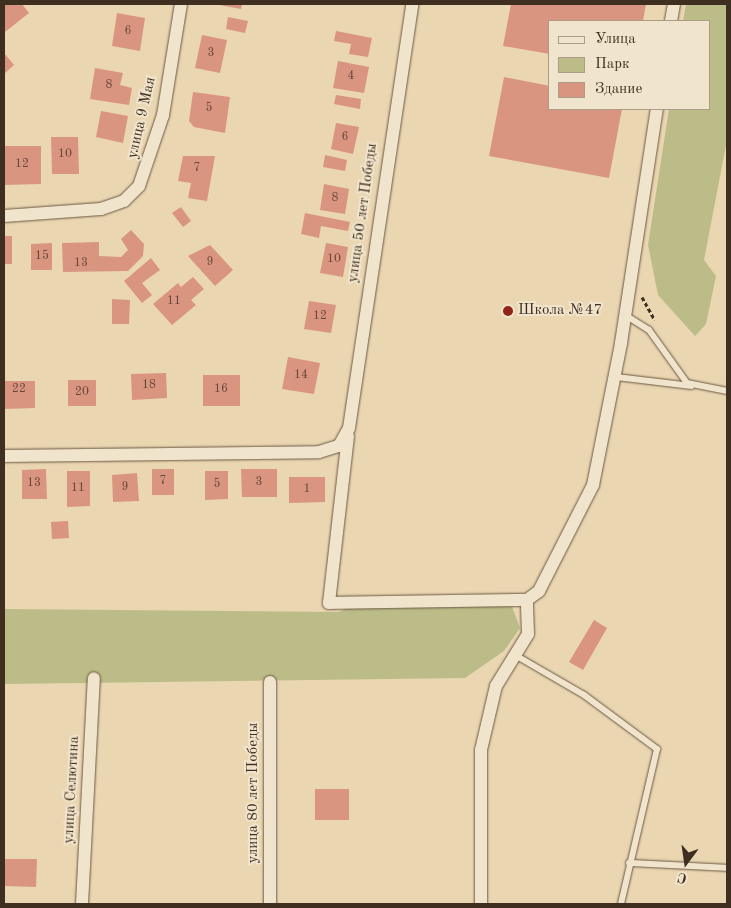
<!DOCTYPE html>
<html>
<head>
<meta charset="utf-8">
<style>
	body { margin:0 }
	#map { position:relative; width:731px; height:908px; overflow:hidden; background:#ead6b1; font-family:"Old Standard TT",serif }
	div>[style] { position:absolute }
	.green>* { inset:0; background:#bcbc88 }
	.building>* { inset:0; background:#da9580 }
	.path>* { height:3px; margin-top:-1.5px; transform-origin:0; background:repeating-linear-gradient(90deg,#3f2f20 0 4px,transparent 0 6.5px) }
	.roads { filter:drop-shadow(0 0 1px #6a5944) drop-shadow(0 0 1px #6a5944) }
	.lane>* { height:6px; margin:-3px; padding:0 3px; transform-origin:3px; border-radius:3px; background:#f1e4cc }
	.street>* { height:12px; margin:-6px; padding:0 6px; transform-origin:6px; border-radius:6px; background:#f1e4cc }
	.dots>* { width:14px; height:14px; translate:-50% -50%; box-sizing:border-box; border:2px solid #f1e4cc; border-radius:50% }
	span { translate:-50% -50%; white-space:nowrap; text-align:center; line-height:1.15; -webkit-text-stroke:4px #f1e4cc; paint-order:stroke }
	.number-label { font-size:12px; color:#664838 }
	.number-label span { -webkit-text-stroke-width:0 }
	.street-label { font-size:15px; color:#3f2f20 }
	.poi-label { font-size:15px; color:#3f2f20 }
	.left { translate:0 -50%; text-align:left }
	.frame { position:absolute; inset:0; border:5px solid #3f2f20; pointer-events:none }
	.legend { position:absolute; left:548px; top:20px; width:162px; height:90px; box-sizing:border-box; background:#f1e4cc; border:1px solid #aa9c87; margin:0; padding:6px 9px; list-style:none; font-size:15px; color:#3f2f20 }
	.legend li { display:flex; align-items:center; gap:10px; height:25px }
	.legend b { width:25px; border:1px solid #aa9c87 }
	.north { position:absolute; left:661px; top:838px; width:50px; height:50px; -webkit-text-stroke:4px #f1e4cc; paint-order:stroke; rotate:194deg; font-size:14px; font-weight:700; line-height:20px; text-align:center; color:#3f2f20 }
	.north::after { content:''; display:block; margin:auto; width:18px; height:22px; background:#3f2f20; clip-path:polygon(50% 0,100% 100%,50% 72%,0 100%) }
</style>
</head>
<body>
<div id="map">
	<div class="green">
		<div style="clip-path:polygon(686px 4px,727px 4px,727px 140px,704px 260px,716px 276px,706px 324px,695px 336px,658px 295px,648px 245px,669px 109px,710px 109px,710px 21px,683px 21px)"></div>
		<div style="clip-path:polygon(510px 601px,520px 628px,504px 651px,465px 678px,4px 684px,4px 609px,339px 612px,357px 604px)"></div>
	</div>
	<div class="building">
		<div style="clip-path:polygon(4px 4px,22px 4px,29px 13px,5px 32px)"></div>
		<div style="clip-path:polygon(214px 4px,242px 4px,241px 9px)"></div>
		<div style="clip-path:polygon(511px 4px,646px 4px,643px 21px,550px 21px,550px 54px,503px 46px)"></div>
		<div style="clip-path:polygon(117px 13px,145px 18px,140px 51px,112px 46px)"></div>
		<div style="clip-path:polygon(228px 17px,248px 21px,245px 33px,226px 29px)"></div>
		<div style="clip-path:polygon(336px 31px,372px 38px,368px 57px,349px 54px,351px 44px,334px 41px)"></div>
		<div style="clip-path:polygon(202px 35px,227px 40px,220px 73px,195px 68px)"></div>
		<div style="clip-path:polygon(4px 53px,14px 65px,4px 74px)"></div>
		<div style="clip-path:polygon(338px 61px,369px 67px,364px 93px,333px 88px)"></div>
		<div style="clip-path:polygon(95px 68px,123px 73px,120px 85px,132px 88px,129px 105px,90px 99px)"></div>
		<div style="clip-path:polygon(504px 77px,550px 86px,550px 109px,622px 109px,609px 178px,489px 156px)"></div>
		<div style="clip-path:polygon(193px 92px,230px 97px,225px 133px,194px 127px,189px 121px)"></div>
		<div style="clip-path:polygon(336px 95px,361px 99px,360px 109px,334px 104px)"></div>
		<div style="clip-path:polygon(101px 111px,128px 116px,123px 143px,96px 137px)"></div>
		<div style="clip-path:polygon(336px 123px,359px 127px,353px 154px,331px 149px)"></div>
		<div style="clip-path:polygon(51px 137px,78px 137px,79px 174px,52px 174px)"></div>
		<div style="clip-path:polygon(4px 146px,41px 146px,41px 184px,4px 185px)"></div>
		<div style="clip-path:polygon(325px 155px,347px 160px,345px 171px,323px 167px)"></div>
		<div style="clip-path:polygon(183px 156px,215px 156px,207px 201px,188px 198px,191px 183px,178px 181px)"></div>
		<div style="clip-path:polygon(324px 184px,349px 189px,345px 214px,320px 210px)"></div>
		<div style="clip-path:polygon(181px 207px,191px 221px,183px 227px,172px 213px)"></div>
		<div style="clip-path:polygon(305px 213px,350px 222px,348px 231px,321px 226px,319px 238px,301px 234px)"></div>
		<div style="clip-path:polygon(131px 230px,144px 244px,143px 256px,128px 271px,63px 272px,62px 243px,99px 242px,99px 256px,121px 257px,128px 250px,121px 239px)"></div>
		<div style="clip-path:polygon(4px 236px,12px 236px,12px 264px,4px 264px)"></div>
		<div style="clip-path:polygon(52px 243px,52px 270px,31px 270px,31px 244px)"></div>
		<div style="clip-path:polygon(326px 243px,348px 247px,343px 277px,320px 273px)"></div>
		<div style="clip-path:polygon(210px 245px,233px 270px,215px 286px,188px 256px)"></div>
		<div style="clip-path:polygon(151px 258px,160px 270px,142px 283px,152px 295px,142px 303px,124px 281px)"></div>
		<div style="clip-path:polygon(193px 277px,204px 289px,191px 300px,196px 305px,172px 325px,153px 304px,178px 283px,181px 287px)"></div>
		<div style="clip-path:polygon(112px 299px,130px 300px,129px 324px,112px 324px)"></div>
		<div style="clip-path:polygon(309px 301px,336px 305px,331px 333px,304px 329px)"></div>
		<div style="clip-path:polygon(288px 357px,320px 363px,314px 394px,282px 389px)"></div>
		<div style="clip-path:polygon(166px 373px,167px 398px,132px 400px,131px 374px)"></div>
		<div style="clip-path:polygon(203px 375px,240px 375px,240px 406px,203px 406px)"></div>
		<div style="clip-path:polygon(68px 380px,96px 380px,96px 406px,68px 406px)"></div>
		<div style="clip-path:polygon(4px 381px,35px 381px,35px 408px,4px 409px)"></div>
		<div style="clip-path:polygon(46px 469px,47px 499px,22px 499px,22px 470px)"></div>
		<div style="clip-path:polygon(152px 469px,174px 469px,174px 495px,152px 495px)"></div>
		<div style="clip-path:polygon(241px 469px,277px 469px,277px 497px,242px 497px)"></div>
		<div style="clip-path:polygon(67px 471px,90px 471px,90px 506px,67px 507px)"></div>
		<div style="clip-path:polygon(205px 471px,228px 471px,228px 499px,205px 500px)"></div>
		<div style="clip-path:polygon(137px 473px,139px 501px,113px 502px,112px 475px)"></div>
		<div style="clip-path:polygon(289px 477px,325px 477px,325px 502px,289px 503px)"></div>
		<div style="clip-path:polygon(68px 521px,69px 538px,52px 539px,51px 522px)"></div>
		<div style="clip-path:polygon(594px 620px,607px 628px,583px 670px,569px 662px)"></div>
		<div style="clip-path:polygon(315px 789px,349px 789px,349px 820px,315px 820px)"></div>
		<div style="clip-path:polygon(4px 859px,37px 859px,36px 887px,4px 886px)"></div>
	</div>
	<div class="path">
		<div style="left:642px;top:297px;width:26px;rotate:61deg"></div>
	</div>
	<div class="roads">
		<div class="lane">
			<div style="left:625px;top:315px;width:28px;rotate:32deg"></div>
			<div style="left:649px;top:330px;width:65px;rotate:54.4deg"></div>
			<div style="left:687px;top:383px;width:41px;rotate:11.3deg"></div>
			<div style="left:616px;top:377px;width:76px;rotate:6.8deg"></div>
			<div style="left:515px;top:655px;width:80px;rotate:30.1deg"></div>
			<div style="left:584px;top:695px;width:91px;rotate:36.5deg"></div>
			<div style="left:657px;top:749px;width:159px;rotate:103.1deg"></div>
			<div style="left:629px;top:863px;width:98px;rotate:2.9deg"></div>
		</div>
		<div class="street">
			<div style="left:671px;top:21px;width:17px;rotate:-80deg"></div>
			<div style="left:4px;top:216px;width:97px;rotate:-4.1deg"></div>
			<div style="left:101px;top:209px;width:24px;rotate:-19deg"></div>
			<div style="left:124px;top:201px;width:21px;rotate:-45deg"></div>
			<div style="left:139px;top:186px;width:75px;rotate:-71.3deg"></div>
			<div style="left:163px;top:115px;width:112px;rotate:-80.8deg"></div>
			<div style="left:348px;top:436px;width:168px;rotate:96.5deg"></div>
			<div style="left:329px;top:603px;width:198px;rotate:-0.9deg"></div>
			<div style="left:4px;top:456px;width:315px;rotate:-0.7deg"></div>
			<div style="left:319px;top:452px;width:21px;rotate:-17deg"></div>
			<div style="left:339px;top:446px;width:21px;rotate:-61deg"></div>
			<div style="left:349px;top:428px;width:429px;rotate:-81.5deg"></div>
			<div style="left:270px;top:682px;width:222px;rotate:90deg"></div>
			<div style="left:82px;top:904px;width:226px;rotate:-87deg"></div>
			<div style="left:481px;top:904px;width:154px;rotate:-90deg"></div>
			<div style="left:481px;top:750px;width:66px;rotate:-76.8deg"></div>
			<div style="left:496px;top:686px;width:61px;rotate:-58.4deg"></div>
			<div style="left:528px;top:634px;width:34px;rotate:-92deg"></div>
			<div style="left:527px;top:600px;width:15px;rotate:-37deg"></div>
			<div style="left:539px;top:591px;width:119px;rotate:-63deg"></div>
			<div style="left:593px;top:485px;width:145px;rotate:-78.8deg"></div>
			<div style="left:621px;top:343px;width:237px;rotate:-81.3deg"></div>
		</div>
	</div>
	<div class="dots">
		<div style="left:508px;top:311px;background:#8f2418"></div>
	</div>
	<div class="number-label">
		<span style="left:128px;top:32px">6</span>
		<span style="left:211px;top:54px">3</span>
		<span style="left:351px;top:77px">4</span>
		<span style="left:109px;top:86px">8</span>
		<span style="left:209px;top:109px">5</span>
		<span style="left:345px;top:138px">6</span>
		<span style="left:65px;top:155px">10</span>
		<span style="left:22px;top:165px">12</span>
		<span style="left:197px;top:169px">7</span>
		<span style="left:335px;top:199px">8</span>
		<span style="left:42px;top:257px">15</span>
		<span style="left:334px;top:260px">10</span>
		<span style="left:210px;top:263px">9</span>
		<span style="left:81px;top:264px">13</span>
		<span style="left:174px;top:302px">11</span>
		<span style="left:320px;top:317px">12</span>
		<span style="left:301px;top:376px">14</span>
		<span style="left:149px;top:386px">18</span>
		<span style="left:19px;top:390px">22</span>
		<span style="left:221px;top:390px">16</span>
		<span style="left:82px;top:393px">20</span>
		<span style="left:163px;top:482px">7</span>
		<span style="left:259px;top:483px">3</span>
		<span style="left:34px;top:484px">13</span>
		<span style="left:217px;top:485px">5</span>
		<span style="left:125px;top:488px">9</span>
		<span style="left:78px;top:489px">11</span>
		<span style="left:307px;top:490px">1</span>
	</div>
	<div class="street-label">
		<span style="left:142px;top:118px;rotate:-77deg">улица 9 Мая</span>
		<span style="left:363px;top:213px;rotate:-82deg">улица 50 лет Победы</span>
		<span style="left:72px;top:790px;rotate:-87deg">улица Селютина</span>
		<span style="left:254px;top:793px;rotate:-90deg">улица 80 лет Победы</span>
	</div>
	<div class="poi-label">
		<span class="left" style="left:518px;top:311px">Школа №47</span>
	</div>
	<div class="frame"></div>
	<ul class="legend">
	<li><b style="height:6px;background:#f1e4cc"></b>Улица</li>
	<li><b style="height:14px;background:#bcbc88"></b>Парк</li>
	<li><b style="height:14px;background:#da9580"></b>Здание</li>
	</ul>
	<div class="north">С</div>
</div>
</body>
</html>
